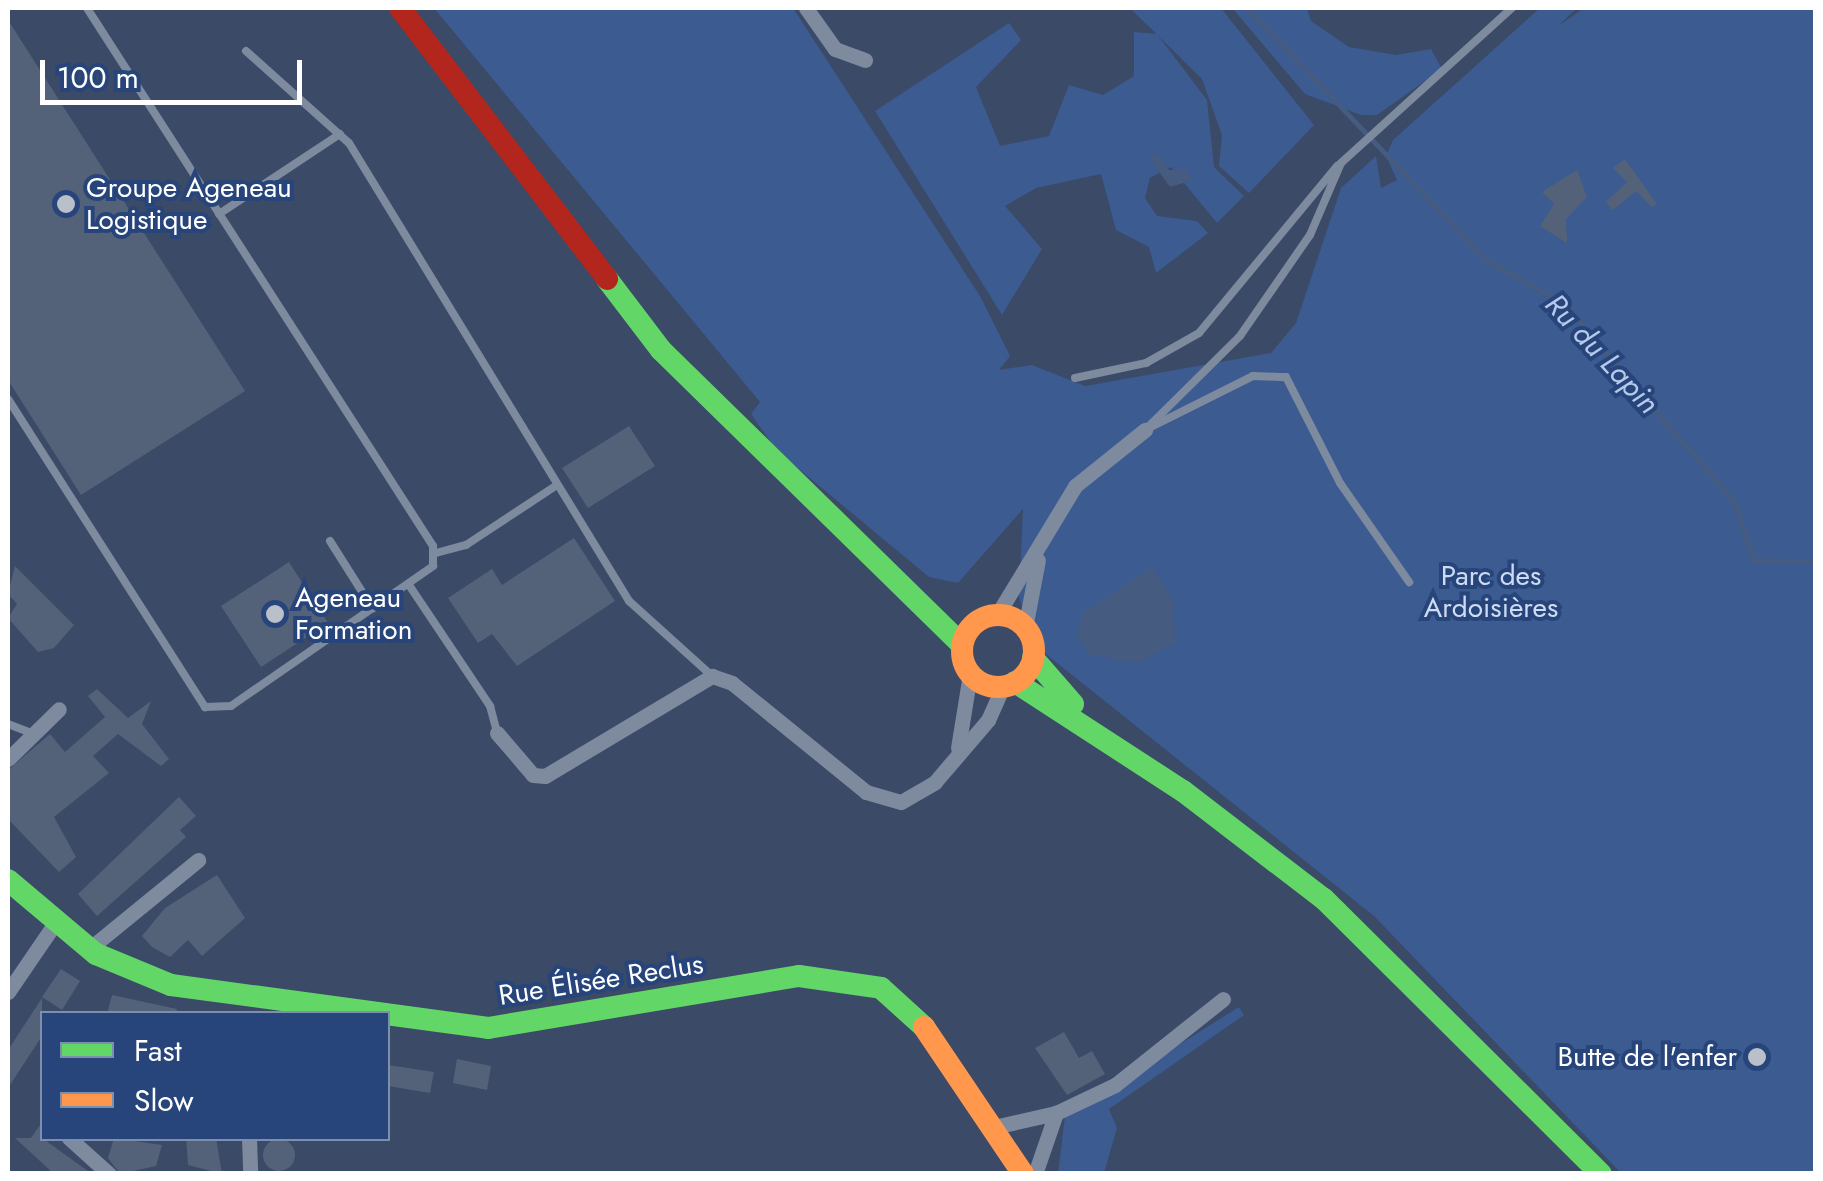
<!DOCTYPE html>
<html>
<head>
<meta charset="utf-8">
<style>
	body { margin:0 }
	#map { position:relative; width:1823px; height:1181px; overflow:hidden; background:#3a4a67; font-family:Jost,sans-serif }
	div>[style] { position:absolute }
	.green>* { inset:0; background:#3b5b91 }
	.water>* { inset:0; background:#455b80 }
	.stream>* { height:5px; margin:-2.5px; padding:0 2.5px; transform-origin:2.5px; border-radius:2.5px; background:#455b80 }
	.building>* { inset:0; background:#546279 }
	.round { border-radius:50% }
	.lane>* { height:8px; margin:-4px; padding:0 4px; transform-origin:4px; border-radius:4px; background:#7e8a9e }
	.street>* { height:15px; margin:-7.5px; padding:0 7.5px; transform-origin:7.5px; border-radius:7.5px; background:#7e8a9e }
	.fast>* { height:22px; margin:-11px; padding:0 11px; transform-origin:11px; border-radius:11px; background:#63d668 }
	.slow>* { height:22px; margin:-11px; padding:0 11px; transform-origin:11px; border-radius:11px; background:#ff974d }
	.slow>.ring { margin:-11px; padding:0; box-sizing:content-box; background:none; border:22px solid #ff974d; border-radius:50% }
	.jam>* { height:22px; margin:-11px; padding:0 11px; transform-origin:11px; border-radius:11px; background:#b3261e }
	.dots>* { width:28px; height:28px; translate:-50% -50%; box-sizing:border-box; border:5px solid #27457a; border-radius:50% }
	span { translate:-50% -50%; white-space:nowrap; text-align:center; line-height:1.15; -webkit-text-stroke:8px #27457a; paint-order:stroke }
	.poi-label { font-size:28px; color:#fff }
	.left { translate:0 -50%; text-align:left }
	.right { translate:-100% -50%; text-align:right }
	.park-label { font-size:28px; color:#cddbf3 }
	.street-label { font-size:28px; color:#fff }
	.water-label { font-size:30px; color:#b5caeb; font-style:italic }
	.frame { position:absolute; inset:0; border:10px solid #fff; pointer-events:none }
	.legend { position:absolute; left:40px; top:1011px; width:350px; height:130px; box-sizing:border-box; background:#27457a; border:2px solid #7d8faf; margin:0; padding:12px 18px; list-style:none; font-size:30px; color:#fff }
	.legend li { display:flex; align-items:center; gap:20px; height:50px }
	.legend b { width:50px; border:2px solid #7d8faf }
	.scale { position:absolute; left:40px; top:60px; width:262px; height:45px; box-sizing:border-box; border:5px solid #fff; border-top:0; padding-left:12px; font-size:30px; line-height:35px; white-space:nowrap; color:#fff; -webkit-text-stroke:8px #27457a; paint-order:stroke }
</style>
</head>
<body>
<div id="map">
	<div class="green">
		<div style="clip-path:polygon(434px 8px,793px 8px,980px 296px,1010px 356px,999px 370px,1032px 365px,1085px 386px,1271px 353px,1296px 323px,1341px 188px,1376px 156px,1381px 188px,1397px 180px,1386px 156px,1393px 140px,1540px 8px,1577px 8px,1558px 26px,1584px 8px,1815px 8px,1815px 1173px,1621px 1173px,1374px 916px,1032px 643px,1019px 597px,1023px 509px,958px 583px,929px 577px,776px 450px,751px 414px,760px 402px)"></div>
		<div style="clip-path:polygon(1130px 8px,1221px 8px,1314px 125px,1249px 193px,1219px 166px,1222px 135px,1202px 79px)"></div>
		<div style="clip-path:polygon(1232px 8px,1307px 8px,1311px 21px,1349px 47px,1396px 55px,1431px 49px,1442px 69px,1377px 115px,1361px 115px,1305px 94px)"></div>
		<div style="clip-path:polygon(1009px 23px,1021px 40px,976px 87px,1000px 146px,1049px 136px,1069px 85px,1103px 95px,1134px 76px,1134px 32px,1157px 34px,1207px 100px,1214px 167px,1244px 196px,1217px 223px,1171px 167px,1150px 178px,1145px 198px,1157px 216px,1197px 221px,1208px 233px,1156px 273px,1149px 247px,1116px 230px,1101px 174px,1036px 188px,1005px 206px,1042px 249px,1002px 315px,875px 111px)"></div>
		<div style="clip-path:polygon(1239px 1007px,1244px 1015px,1109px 1109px,1117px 1128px,1104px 1173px,1058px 1174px,1065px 1116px)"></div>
	</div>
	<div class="water">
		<div style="clip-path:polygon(1157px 152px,1169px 170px,1186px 169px,1193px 180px,1170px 187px,1149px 158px)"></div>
		<div style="clip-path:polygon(1152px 567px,1174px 601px,1175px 643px,1138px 663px,1090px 655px,1077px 638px,1082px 613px)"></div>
	</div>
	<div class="stream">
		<div style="left:1247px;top:8px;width:347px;rotate:46.5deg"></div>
		<div style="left:1486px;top:260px;width:90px;rotate:29.4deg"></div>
		<div style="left:1564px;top:304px;width:262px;rotate:49.3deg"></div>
		<div style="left:1735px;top:503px;width:60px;rotate:72.5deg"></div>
		<div style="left:1753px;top:560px;width:63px;rotate:0.9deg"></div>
	</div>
	<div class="building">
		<div style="clip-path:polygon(8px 20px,245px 391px,81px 495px,8px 380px)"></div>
		<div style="clip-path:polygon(1625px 159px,1657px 204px,1652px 207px,1636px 191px,1613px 210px,1606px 202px,1627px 182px,1613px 168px)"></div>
		<div style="clip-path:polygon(1577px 170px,1587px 197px,1566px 219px,1567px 243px,1540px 226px,1554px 204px,1542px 192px)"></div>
		<div style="clip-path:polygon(629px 426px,655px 466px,588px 508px,562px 468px)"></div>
		<div style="clip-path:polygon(574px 538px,615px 601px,517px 666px,492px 634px,478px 643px,448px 598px,492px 569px,502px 585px)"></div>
		<div style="clip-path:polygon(289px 562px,328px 623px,261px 667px,221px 606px)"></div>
		<div style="clip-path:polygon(15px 566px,74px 625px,54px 648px,38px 652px,8px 618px,17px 604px,8px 594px)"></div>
		<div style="clip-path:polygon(97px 689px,128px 718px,151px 701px,142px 724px,169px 759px,161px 766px,118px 734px,93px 756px,109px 773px,54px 817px,76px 857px,59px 872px,8px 819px,8px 770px,50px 734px,65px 752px,105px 717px,88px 696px)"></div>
		<div style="clip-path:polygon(179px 797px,196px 816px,180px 830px,186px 837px,97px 916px,78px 894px)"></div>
		<div style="clip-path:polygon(217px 875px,245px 918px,202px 956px,188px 940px,170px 957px,152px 947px,142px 936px,165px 908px)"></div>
		<div style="clip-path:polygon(61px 969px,80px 981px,62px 1010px,42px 997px)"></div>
		<div style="clip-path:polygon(112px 995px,177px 1009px,176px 1014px,107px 1014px)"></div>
		<div style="clip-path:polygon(42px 998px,42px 1036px,8px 1088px,8px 1050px)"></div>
		<div style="clip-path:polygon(1064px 1032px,1079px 1058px,1092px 1051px,1105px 1074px,1067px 1095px,1035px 1048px)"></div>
		<div style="clip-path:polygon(457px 1059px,491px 1066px,487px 1090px,453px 1083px)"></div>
		<div style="clip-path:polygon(388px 1065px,434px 1072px,430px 1093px,388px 1086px)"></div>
		<div style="clip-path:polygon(42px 1122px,42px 1138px,92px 1174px,54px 1174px,15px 1138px,31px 1138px)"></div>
		<div style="clip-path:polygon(114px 1138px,162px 1145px,156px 1166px,120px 1174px,108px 1158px)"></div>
		<div style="clip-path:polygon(186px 1138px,216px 1138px,222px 1174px,188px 1165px)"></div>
		<div class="round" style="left:263px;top:1139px;width:32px;height:32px"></div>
	</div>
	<div class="lane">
		<div style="left:246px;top:51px;width:138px;rotate:41.8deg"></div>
		<div style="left:349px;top:143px;width:537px;rotate:58.56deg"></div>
		<div style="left:629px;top:601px;width:112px;rotate:42.1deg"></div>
		<div style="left:219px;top:214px;width:145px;rotate:-33.5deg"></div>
		<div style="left:1075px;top:378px;width:73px;rotate:-11.9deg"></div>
		<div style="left:1146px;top:363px;width:61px;rotate:-29.5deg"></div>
		<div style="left:1199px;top:333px;width:217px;rotate:-50.4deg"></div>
		<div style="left:8px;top:399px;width:366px;rotate:57.4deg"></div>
		<div style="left:205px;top:707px;width:26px;rotate:-2deg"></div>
		<div style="left:231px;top:706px;width:246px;rotate:-34.7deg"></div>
		<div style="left:433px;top:566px;width:20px;rotate:-90deg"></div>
		<div style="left:433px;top:546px;width:640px;rotate:-122.75deg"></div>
		<div style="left:1145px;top:430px;width:134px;rotate:-44.7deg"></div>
		<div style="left:1240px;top:336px;width:123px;rotate:-55.3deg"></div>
		<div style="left:1310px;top:235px;width:78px;rotate:-66.7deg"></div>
		<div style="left:1341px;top:163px;width:231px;rotate:-42.2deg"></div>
		<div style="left:1145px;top:430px;width:121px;rotate:-26.6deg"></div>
		<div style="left:1253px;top:376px;width:33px;rotate:2deg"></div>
		<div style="left:1286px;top:377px;width:119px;rotate:63deg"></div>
		<div style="left:1340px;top:483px;width:121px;rotate:55.1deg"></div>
		<div style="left:330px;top:541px;width:80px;rotate:57.7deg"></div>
		<div style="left:436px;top:553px;width:31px;rotate:-15deg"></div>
		<div style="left:466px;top:545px;width:109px;rotate:-33.4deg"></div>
		<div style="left:409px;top:585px;width:146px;rotate:56.2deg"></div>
		<div style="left:490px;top:706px;width:28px;rotate:75deg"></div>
		<div style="left:8px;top:724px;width:25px;rotate:21deg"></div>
	</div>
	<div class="street">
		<div style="left:806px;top:8px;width:50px;rotate:54.7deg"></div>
		<div style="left:835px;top:49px;width:32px;rotate:20deg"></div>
		<div style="left:997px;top:615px;width:151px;rotate:-58.8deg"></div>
		<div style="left:1075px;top:486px;width:90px;rotate:-38.7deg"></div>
		<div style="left:1025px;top:628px;width:69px;rotate:-79.2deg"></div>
		<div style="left:497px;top:733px;width:55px;rotate:49.4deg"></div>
		<div style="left:533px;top:775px;width:12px;rotate:5deg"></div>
		<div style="left:545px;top:776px;width:195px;rotate:-30.9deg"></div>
		<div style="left:712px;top:676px;width:21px;rotate:19deg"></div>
		<div style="left:732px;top:683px;width:173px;rotate:39.1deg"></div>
		<div style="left:866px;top:792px;width:36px;rotate:16deg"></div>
		<div style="left:901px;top:802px;width:39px;rotate:-30deg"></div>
		<div style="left:935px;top:782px;width:82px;rotate:-49.5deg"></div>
		<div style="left:988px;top:720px;width:37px;rotate:-66deg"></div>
		<div style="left:958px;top:748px;width:75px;rotate:-80.8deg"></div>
		<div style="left:8px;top:759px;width:71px;rotate:-44.4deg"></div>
		<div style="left:89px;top:949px;width:141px;rotate:-39.2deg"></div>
		<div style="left:8px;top:992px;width:83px;rotate:-55.7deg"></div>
		<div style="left:994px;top:1127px;width:64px;rotate:-12.7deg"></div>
		<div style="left:1056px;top:1113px;width:65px;rotate:-25.4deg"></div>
		<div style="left:1115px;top:1085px;width:138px;rotate:-38.5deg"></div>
		<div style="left:69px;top:1138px;width:54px;rotate:42deg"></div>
		<div style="left:249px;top:1138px;width:36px;rotate:88deg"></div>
		<div style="left:1035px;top:1174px;width:65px;rotate:-71deg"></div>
	</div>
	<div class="fast">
		<div style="left:607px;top:279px;width:89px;rotate:52.7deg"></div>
		<div style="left:661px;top:350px;width:421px;rotate:44.4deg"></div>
		<div style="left:1033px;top:658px;width:61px;rotate:49deg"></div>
		<div style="left:1015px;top:682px;width:200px;rotate:33deg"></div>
		<div style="left:1183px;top:791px;width:178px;rotate:37.5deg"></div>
		<div style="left:1324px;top:899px;width:390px;rotate:44.8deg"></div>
		<div style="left:8px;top:880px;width:115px;rotate:40.1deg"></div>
		<div style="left:96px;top:954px;width:81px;rotate:22.5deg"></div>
		<div style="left:171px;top:985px;width:320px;rotate:7.7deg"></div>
		<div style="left:488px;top:1028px;width:315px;rotate:-9.5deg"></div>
		<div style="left:799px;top:976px;width:83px;rotate:8.3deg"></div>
		<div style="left:881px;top:988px;width:58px;rotate:42.2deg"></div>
	</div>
	<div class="slow">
		<div class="ring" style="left:962px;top:615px;width:50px;height:50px"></div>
		<div style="left:924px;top:1027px;width:177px;rotate:56deg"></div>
	</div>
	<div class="jam">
		<div style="left:400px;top:8px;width:341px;rotate:52.6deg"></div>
	</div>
	<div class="dots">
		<div style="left:66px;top:204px;background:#bac0ca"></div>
		<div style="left:275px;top:614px;background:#bac0ca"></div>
		<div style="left:1757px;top:1057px;background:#bac0ca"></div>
	</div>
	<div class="poi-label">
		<span class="left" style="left:86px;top:204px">Groupe Ageneau<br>Logistique</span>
		<span class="left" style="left:295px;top:614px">Ageneau<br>Formation</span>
		<span class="right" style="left:1737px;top:1057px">Butte de l'enfer</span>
	</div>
	<div class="park-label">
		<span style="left:1491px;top:592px">Parc des<br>Ardoisières</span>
	</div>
	<div class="street-label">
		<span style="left:601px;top:980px;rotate:-9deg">Rue Élisée Reclus</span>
	</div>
	<div class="water-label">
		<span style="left:1602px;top:354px;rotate:47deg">Ru du Lapin</span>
	</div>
	<div class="frame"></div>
	<ul class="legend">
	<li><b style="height:12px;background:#63d668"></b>Fast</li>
	<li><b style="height:12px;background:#ff974d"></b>Slow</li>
	</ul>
	<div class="scale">100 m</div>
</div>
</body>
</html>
